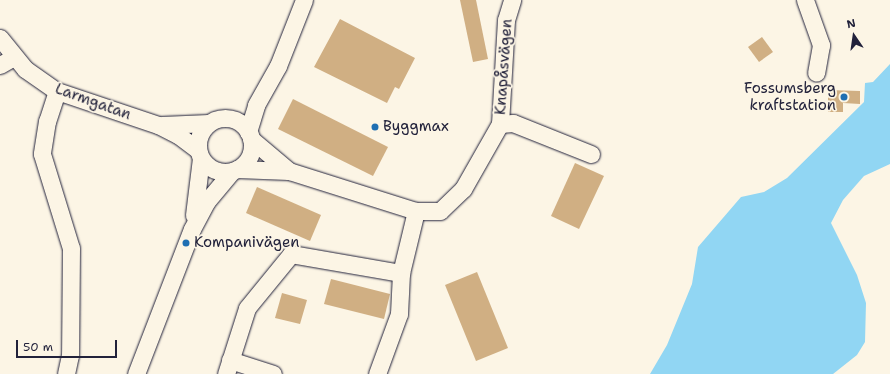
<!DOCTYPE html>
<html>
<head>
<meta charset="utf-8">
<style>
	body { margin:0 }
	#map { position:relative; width:890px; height:374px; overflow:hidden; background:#fcf5e5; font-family:"Shantell Sans",sans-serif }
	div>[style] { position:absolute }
	.water>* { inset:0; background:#91d6f3 }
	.building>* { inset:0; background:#d0af83 }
	.roads { filter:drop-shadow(0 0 1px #22223b) drop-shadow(0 0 1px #22223b) }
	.minor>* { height:17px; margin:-8.5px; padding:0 8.5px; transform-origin:8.5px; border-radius:8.5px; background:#fcf5e5 }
	.minor>.ring { margin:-8.5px; padding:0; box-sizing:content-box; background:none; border:17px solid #fcf5e5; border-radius:50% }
	.dots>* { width:11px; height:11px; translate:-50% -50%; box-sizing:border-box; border:2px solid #fcf5e5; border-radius:50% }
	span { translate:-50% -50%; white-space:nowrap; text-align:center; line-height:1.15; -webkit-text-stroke:3.5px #fcf5e5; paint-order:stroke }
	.street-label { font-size:15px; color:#22223b }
	.poi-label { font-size:15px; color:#22223b }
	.right { translate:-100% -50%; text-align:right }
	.left { translate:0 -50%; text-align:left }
	.north { position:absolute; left:834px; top:16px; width:40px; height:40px; -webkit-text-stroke:3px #fcf5e5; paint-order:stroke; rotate:347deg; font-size:11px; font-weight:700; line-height:16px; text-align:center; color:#22223b }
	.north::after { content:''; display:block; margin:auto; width:14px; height:18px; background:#22223b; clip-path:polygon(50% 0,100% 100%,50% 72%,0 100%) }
	.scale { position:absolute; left:16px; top:340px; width:101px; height:18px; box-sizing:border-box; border:2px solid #22223b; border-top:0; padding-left:5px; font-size:12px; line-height:14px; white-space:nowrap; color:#22223b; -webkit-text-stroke:3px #fcf5e5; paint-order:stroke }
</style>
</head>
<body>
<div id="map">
	<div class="water">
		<div style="clip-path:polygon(890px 64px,890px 164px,864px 176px,843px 200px,831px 223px,857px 275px,866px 303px,865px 342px,857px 355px,833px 374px,650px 374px,667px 345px,692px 284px,698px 247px,741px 197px,764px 192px,787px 178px,864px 102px,865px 83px,873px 82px)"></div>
	</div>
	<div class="building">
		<div style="clip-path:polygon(460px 0,476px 0,488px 59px,473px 62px)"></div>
		<div style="clip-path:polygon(340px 19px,415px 58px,399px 89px,395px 87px,387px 103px,314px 67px)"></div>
		<div style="clip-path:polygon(762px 37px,773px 52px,759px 62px,748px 47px)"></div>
		<div style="clip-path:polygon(828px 90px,860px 91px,860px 104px,843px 103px,843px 112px,828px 112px)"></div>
		<div style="clip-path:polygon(293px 99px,388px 147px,373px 176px,278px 129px)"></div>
		<div style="clip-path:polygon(575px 163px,604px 176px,579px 229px,551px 216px)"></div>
		<div style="clip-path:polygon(257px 187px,321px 215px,310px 241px,246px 213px)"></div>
		<div style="clip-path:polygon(477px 272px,508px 348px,476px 361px,445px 285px)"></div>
		<div style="clip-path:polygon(331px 279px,390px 294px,384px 319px,324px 304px)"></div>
		<div style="clip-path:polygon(282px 293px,307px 300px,300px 324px,275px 318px)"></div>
	</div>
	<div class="roads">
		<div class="minor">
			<div style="left:805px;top:0;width:48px;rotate:70.4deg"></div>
			<div style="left:821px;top:45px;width:28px;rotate:100deg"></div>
			<div style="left:0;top:38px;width:40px;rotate:51deg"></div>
			<div style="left:25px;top:69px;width:39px;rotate:35deg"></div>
			<div style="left:57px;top:91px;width:107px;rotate:18.6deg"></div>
			<div style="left:158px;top:125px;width:22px;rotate:27deg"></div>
			<div style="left:178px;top:135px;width:25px;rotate:37deg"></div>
			<div style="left:0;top:65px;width:16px;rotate:-30deg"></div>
			<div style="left:57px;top:91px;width:32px;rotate:108deg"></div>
			<div style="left:47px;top:121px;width:33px;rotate:99deg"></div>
			<div style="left:42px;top:154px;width:98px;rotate:72.9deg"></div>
			<div style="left:71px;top:248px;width:107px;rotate:90.5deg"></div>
			<div style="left:70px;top:355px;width:19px;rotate:102deg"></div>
			<div class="ring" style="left:198px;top:118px;width:37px;height:37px"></div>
			<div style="left:500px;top:124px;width:13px;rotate:-4deg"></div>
			<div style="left:513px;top:123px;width:84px;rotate:21.7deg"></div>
			<div style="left:162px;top:125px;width:47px;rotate:-2.4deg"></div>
			<div style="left:248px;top:132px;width:28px;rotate:-73deg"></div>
			<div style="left:256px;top:105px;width:45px;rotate:-60.6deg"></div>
			<div style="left:278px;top:66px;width:71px;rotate:-68.5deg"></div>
			<div style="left:251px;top:139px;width:50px;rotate:40.1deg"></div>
			<div style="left:237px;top:169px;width:52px;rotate:2.2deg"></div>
			<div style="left:289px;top:171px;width:133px;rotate:17.5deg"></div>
			<div style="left:416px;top:211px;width:24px"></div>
			<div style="left:440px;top:211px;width:32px;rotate:-44deg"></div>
			<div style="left:463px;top:189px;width:75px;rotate:-60.4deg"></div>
			<div style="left:500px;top:124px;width:104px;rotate:-86.7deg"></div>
			<div style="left:506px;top:20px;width:21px;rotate:-73deg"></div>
			<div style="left:194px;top:215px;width:57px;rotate:-83deg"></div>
			<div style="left:230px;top:360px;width:45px;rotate:18deg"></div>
			<div style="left:136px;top:374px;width:155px;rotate:-68.9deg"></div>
			<div style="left:192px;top:229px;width:32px;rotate:-62deg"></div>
			<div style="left:207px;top:201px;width:39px;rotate:-50deg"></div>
			<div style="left:226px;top:374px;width:69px;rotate:-72.3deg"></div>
			<div style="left:247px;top:308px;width:70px;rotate:-50.8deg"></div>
			<div style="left:291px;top:254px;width:112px;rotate:9.8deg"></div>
			<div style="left:401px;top:273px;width:64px;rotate:-76.4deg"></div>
			<div style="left:377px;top:374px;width:64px;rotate:-69.9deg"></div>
			<div style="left:399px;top:314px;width:41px;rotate:-87.2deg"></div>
		</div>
	</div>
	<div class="dots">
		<div style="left:844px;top:97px;background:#1f6fb2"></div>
		<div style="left:375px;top:127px;background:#1f6fb2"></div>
		<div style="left:186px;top:243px;background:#1f6fb2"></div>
	</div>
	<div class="street-label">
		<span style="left:504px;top:67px;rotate:-86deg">Knapåsvägen</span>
		<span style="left:93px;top:102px;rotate:20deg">Larmgatan</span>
	</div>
	<div class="poi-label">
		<span class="right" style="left:836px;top:97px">Fossumsberg<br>kraftstation</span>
		<span class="left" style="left:383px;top:127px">Byggmax</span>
		<span class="left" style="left:194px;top:243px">Kompanivägen</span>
	</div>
	<div class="north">N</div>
	<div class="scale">50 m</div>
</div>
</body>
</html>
